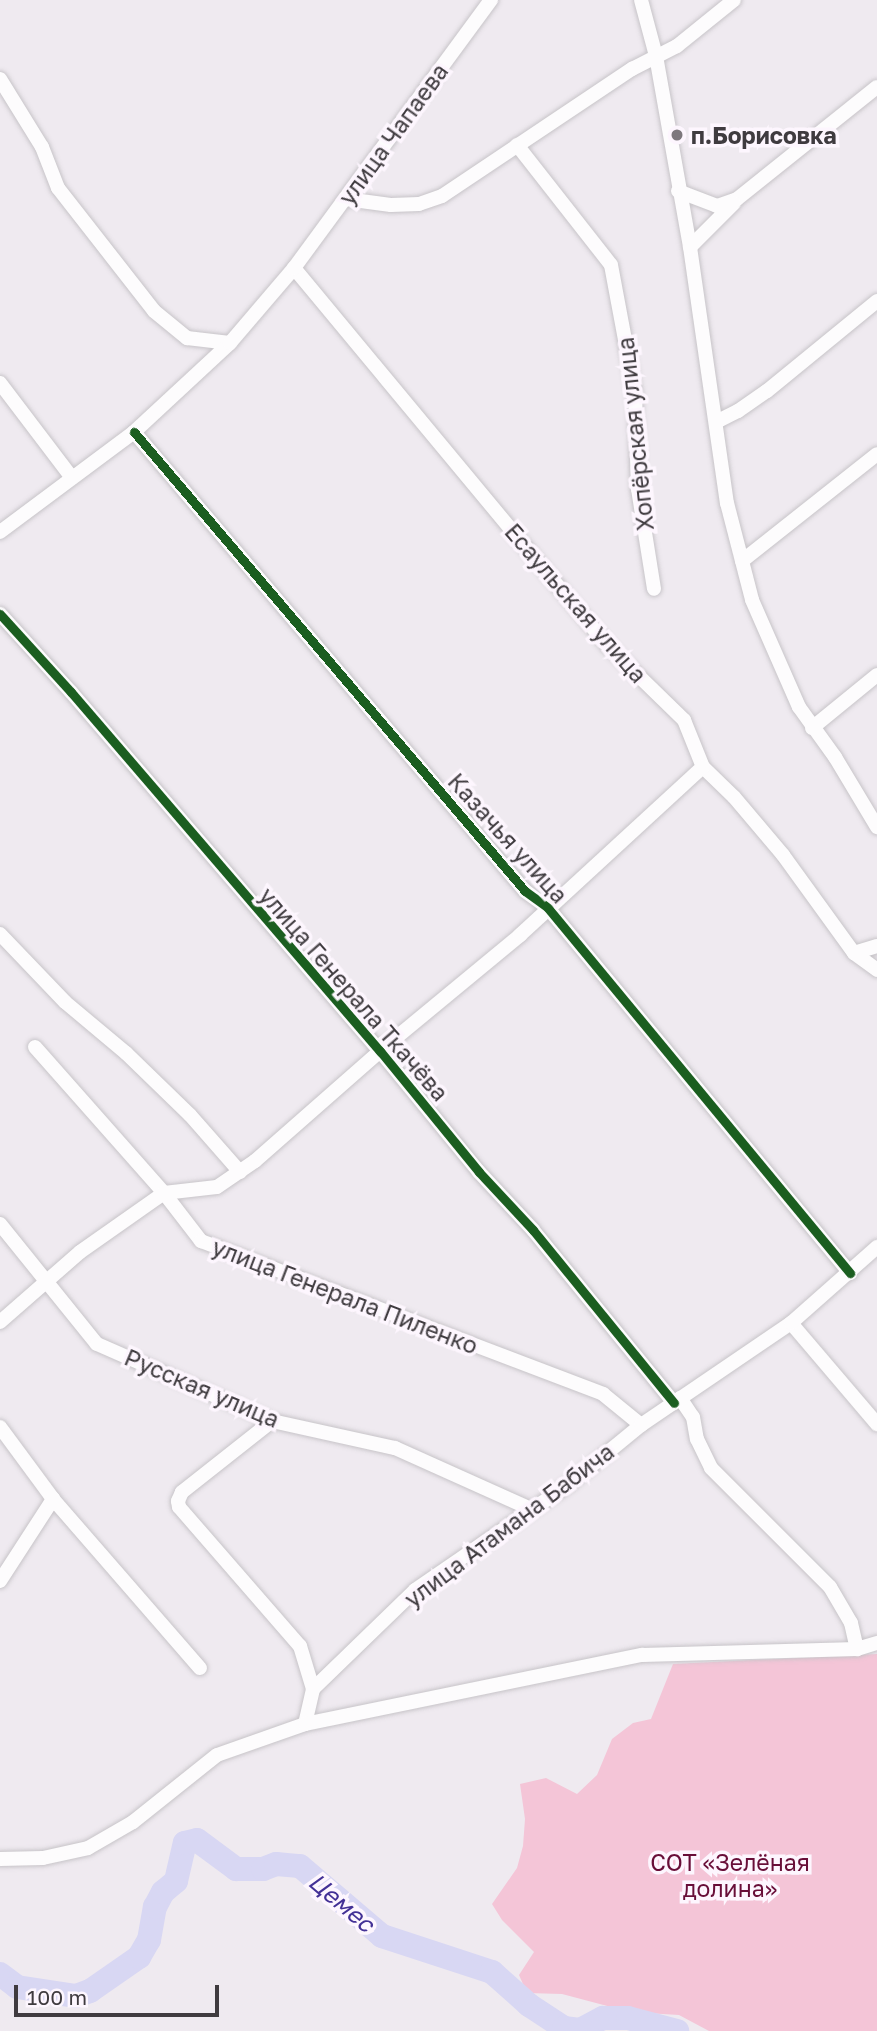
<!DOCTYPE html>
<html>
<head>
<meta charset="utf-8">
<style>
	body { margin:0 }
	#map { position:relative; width:877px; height:2031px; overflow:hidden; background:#efeaf0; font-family:"Golos Text",sans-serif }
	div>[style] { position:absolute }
	.green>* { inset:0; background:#f4c5d7 }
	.river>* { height:24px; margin:-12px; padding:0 12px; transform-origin:12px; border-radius:12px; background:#d8d7f3 }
	.roads { filter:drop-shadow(0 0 2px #c7c4c8) drop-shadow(0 0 2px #c7c4c8) }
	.minor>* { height:14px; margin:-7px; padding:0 7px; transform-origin:7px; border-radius:7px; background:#fdfcfd }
	.cycleway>* { height:9px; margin:-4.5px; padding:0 4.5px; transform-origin:4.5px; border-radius:4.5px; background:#1b5e20 }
	.dots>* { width:19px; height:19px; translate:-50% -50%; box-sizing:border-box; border:4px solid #fdf6fe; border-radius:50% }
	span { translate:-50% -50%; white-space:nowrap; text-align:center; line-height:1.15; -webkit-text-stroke:7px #fdf6fe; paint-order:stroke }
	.street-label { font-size:23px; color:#3f3b3f }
	.poi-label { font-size:23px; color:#3f3b3f; font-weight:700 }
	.left { translate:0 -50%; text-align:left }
	.park-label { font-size:23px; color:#680e38 }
	.water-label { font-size:24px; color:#433196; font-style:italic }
	.scale { position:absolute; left:14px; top:1985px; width:205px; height:32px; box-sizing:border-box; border:4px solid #3f3b3f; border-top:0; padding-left:9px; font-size:21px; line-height:24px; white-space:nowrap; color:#3f3b3f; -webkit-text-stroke:5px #fdf6fe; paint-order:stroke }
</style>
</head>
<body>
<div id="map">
	<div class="green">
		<div style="clip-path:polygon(877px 1654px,877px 2031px,709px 2031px,679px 2015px,630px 2012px,562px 1994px,527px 1993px,519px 1975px,534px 1952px,502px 1920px,492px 1904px,517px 1868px,523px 1846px,525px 1819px,520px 1784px,546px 1778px,577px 1794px,597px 1775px,612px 1739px,633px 1723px,651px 1719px,673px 1664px)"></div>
	</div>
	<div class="river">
		<div style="left:0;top:1974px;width:21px;rotate:37deg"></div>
		<div style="left:17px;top:1987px;width:60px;rotate:8.7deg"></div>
		<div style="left:76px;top:1996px;width:15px;rotate:-20deg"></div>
		<div style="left:90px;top:1991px;width:60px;rotate:-34.8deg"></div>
		<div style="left:139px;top:1957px;width:20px;rotate:-60deg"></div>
		<div style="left:149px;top:1940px;width:34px;rotate:-80deg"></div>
		<div style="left:155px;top:1907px;width:17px;rotate:-62deg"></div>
		<div style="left:163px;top:1892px;width:17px;rotate:-40deg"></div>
		<div style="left:176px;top:1881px;width:39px;rotate:-77deg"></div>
		<div style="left:185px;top:1843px;width:12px;rotate:-14deg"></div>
		<div style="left:197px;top:1840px;width:49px;rotate:36.6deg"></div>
		<div style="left:236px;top:1869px;width:27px"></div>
		<div style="left:263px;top:1869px;width:14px;rotate:-21deg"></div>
		<div style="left:276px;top:1864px;width:24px;rotate:5deg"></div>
		<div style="left:300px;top:1866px;width:108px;rotate:40.5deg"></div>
		<div style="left:382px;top:1936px;width:116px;rotate:18.1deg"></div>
		<div style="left:492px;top:1972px;width:50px;rotate:41.7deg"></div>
		<div style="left:529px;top:2005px;width:42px;rotate:33.3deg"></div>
		<div style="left:564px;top:2028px;width:16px;rotate:7deg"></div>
		<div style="left:580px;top:2030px;width:26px;rotate:-28deg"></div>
		<div style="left:603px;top:2018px;width:25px"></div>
		<div style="left:628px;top:2018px;width:51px;rotate:14.9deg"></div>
	</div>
	<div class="roads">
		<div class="minor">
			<div style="left:641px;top:0;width:58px;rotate:75deg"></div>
			<div style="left:656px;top:56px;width:194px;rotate:79.9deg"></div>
			<div style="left:690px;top:247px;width:259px;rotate:81.8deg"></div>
			<div style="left:727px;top:503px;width:100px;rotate:75.5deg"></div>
			<div style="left:752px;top:600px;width:117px;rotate:66.3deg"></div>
			<div style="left:799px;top:707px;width:62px;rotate:54.2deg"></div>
			<div style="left:835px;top:757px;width:82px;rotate:59deg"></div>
			<div style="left:0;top:79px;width:80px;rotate:58.3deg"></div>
			<div style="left:42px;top:147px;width:44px;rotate:68.7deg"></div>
			<div style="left:58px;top:188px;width:156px;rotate:52deg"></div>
			<div style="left:154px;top:311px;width:43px;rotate:39.3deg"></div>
			<div style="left:187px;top:338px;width:43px;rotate:6.6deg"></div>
			<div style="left:517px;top:145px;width:152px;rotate:51.9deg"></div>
			<div style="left:611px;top:265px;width:130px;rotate:79.4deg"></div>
			<div style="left:635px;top:393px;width:96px;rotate:88.2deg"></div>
			<div style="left:638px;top:489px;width:101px;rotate:80.9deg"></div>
			<div style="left:678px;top:191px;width:42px;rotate:21deg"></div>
			<div style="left:717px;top:206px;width:21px;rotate:-19deg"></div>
			<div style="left:737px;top:199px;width:179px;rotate:-38.7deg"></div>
			<div style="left:346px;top:199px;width:45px;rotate:7.6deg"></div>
			<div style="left:391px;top:205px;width:28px;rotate:-2deg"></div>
			<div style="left:419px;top:204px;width:24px;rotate:-19deg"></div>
			<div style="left:442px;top:196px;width:229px;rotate:-33.8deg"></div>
			<div style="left:632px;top:69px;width:51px;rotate:-27.1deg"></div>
			<div style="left:677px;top:46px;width:73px;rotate:-38.9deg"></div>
			<div style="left:690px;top:247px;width:62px;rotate:-45deg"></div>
			<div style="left:294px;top:268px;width:493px;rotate:50.3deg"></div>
			<div style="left:609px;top:647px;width:105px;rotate:44.2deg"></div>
			<div style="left:684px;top:720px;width:51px;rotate:68deg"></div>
			<div style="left:703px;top:767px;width:43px;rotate:44.1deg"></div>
			<div style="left:734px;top:797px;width:76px;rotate:49.8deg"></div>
			<div style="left:783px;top:855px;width:121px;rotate:54.1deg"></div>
			<div style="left:854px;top:953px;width:29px;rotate:36deg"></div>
			<div style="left:0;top:383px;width:119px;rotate:52.8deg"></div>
			<div style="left:716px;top:422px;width:25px;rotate:-27deg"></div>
			<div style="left:738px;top:411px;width:35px;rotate:-35deg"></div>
			<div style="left:767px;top:391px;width:142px;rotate:-39.3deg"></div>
			<div style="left:134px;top:432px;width:603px;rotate:49.57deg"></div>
			<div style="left:525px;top:891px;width:29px;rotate:36deg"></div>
			<div style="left:548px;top:908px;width:474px;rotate:50.4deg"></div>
			<div style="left:0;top:532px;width:167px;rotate:-36.7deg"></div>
			<div style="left:134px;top:432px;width:131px;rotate:-42.8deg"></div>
			<div style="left:230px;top:343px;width:99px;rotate:-49.5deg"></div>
			<div style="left:294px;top:268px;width:333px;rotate:-53.7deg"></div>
			<div style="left:742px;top:561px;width:172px;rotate:-38.4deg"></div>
			<div style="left:0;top:614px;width:105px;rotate:47.7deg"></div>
			<div style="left:71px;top:692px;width:474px;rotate:49.3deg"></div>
			<div style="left:380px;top:1051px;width:156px;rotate:50.7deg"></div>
			<div style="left:479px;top:1172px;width:79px;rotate:47deg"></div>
			<div style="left:533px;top:1230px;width:223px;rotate:50.8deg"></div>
			<div style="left:812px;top:728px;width:84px;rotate:-39.2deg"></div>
			<div style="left:0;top:934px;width:94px;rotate:46.3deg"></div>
			<div style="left:65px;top:1002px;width:80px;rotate:39.9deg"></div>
			<div style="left:126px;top:1053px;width:89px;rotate:44.1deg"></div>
			<div style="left:190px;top:1115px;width:76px;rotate:48.7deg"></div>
			<div style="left:854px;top:953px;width:24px;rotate:-17deg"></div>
			<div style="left:35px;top:1047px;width:195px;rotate:48.5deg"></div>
			<div style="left:164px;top:1193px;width:61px;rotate:52.4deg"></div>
			<div style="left:201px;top:1241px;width:430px;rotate:20.8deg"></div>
			<div style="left:603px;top:1394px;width:49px;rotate:39.2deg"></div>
			<div style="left:0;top:1224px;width:154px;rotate:51.1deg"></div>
			<div style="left:97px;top:1344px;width:191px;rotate:23.7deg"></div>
			<div style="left:272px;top:1421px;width:126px;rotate:12.4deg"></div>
			<div style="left:395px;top:1448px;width:149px;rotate:24.2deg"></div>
			<div style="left:0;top:1322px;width:106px;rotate:-41.2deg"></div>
			<div style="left:80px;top:1252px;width:103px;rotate:-35.1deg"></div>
			<div style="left:164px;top:1193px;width:53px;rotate:-6.5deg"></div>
			<div style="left:217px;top:1187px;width:46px;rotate:-34.4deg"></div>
			<div style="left:255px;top:1161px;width:167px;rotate:-41.3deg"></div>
			<div style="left:380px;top:1051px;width:182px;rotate:-39.6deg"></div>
			<div style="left:520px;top:935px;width:248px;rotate:-42.6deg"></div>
			<div style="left:791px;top:1323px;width:133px;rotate:49.6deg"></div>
			<div style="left:680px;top:1398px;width:23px;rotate:56deg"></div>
			<div style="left:693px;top:1417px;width:22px;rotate:80deg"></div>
			<div style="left:697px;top:1439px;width:32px;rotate:64deg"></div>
			<div style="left:711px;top:1468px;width:168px;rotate:45deg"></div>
			<div style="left:830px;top:1587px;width:42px;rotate:59.7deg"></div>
			<div style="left:851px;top:1623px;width:27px;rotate:77deg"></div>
			<div style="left:272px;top:1421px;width:115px;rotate:141.7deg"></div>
			<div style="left:182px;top:1492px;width:10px;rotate:114deg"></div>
			<div style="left:178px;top:1501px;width:6px;rotate:81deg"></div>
			<div style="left:179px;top:1507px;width:184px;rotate:49deg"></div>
			<div style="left:300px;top:1646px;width:45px;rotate:73.2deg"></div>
			<div style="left:0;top:1427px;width:89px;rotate:53.6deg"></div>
			<div style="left:53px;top:1499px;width:224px;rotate:49deg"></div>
			<div style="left:0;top:1581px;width:98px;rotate:-57.1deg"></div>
			<div style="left:305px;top:1724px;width:36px;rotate:-77deg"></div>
			<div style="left:313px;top:1689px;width:142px;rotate:-44.1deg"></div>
			<div style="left:415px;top:1590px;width:186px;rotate:-34.5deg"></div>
			<div style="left:568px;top:1485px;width:94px;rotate:-39.4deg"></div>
			<div style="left:641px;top:1425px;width:181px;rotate:-34.2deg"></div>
			<div style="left:791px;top:1323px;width:115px;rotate:-41.5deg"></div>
			<div style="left:0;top:1859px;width:43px;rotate:-1.3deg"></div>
			<div style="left:43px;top:1858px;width:46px;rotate:-12.5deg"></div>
			<div style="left:88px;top:1848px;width:52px;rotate:-30deg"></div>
			<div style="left:133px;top:1822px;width:107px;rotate:-38.6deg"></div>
			<div style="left:217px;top:1755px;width:93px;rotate:-19.4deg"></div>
			<div style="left:305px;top:1724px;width:344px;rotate:-11.6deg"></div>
			<div style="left:642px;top:1655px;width:215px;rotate:-1.6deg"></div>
			<div style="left:857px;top:1649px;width:21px;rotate:-17deg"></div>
		</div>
	</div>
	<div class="cycleway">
		<div style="left:134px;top:432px;width:603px;rotate:49.57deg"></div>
		<div style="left:525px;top:891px;width:29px;rotate:36deg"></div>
		<div style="left:548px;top:908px;width:474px;rotate:50.4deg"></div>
		<div style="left:0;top:614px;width:105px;rotate:47.7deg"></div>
		<div style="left:71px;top:692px;width:474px;rotate:49.3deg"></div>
		<div style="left:380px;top:1051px;width:156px;rotate:50.7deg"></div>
		<div style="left:479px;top:1172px;width:79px;rotate:47deg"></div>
		<div style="left:533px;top:1230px;width:223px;rotate:50.8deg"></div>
	</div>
	<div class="dots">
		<div style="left:677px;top:135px;background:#7d787d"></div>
	</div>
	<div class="street-label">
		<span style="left:393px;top:134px;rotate:-54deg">улица Чапаева</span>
		<span style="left:635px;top:434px;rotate:-96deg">Хопёрская улица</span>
		<span style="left:576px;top:603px;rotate:49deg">Есаульская улица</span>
		<span style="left:508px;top:838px;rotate:48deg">Казачья улица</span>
		<span style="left:354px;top:994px;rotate:49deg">улица Генерала Ткачёва</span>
		<span style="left:345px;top:1296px;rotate:21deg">улица Генерала Пиленко</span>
		<span style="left:202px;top:1388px;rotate:23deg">Русская улица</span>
		<span style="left:509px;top:1525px;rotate:-37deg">улица Атамана Бабича</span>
	</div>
	<div class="poi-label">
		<span class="left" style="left:691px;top:135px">п.Борисовка</span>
	</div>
	<div class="park-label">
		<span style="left:730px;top:1875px">СОТ «Зелёная<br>долина»</span>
	</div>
	<div class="water-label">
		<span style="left:342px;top:1902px;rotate:40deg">Цемес</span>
	</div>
	<div class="scale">100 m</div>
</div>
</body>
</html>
